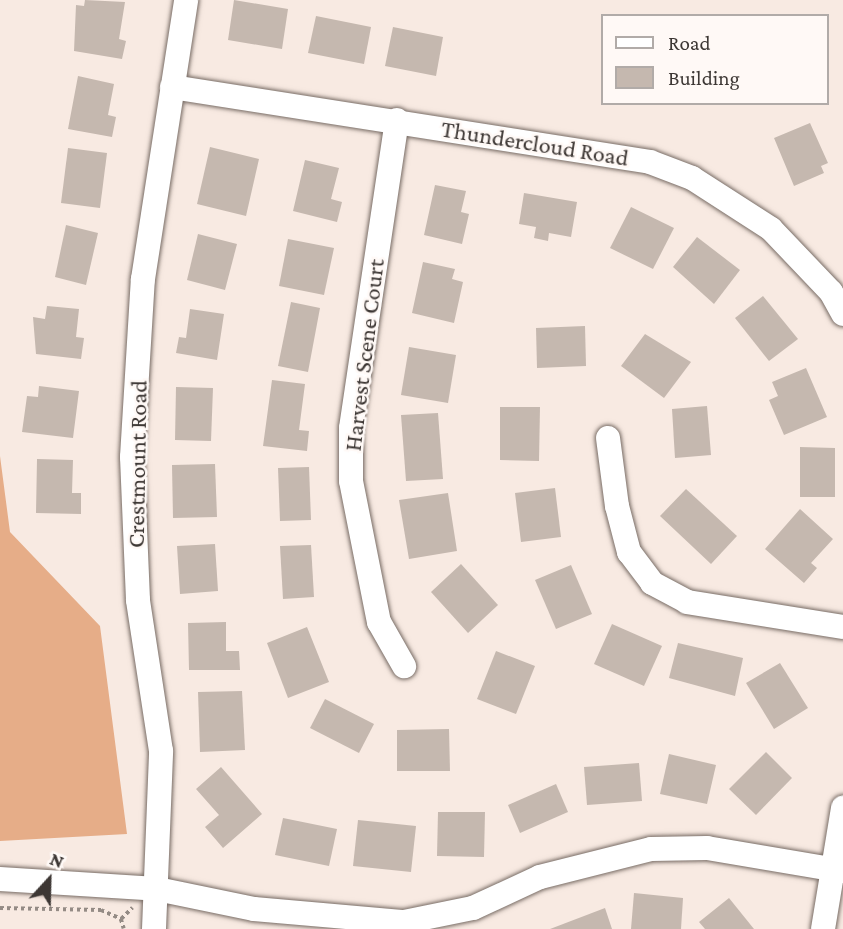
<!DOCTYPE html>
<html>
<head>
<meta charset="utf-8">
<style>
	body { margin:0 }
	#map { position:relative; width:843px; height:929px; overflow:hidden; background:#f8eae2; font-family:"Crimson Pro",serif }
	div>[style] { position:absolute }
	.forest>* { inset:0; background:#e6ad88 }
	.building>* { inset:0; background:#c5b8af }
	.path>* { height:3.5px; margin-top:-1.75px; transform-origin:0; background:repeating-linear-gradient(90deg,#948b85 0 3.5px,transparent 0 7px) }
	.roads { filter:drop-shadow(0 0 2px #786c65) drop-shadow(0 0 2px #786c65) }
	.minor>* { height:24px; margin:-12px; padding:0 12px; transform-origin:12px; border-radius:12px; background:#fff }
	span { translate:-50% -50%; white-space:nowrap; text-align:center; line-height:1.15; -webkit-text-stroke:5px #fff9f6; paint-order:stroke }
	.street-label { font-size:24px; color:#3d3734 }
	.legend { position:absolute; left:601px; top:14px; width:228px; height:91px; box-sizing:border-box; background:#fff9f6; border:2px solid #b1aba8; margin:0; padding:9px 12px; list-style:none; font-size:21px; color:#3d3734 }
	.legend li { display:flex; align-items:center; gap:14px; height:35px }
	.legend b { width:35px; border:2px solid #b1aba8 }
	.north { position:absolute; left:14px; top:845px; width:70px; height:70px; -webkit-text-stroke:5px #fff9f6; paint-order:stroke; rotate:22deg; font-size:19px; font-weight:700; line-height:28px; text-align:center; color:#3d3734 }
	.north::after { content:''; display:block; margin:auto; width:24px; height:32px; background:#3d3734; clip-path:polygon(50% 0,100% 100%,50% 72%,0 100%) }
</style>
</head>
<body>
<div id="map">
	<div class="forest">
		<div style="clip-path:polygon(0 456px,10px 532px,100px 626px,127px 834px,0 841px)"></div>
	</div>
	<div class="building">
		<div style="clip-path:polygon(85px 0,125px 2px,119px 39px,126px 41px,122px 59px,74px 51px,76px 5px,84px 6px)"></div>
		<div style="clip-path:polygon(234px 0,288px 9px,282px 49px,228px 40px)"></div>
		<div style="clip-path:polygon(316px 16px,371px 27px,364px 64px,308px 53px)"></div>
		<div style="clip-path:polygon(393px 27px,443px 37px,436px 76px,385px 66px)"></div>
		<div style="clip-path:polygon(78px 76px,114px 84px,108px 115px,116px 117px,112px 137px,68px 129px)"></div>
		<div style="clip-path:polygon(810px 123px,828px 163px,821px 166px,824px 173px,794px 186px,774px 138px)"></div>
		<div style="clip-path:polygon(210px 147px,259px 159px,246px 216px,197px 204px)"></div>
		<div style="clip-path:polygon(68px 148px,107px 153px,100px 208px,61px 203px)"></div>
		<div style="clip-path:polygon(305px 160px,339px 168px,331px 199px,342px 202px,337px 222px,293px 211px)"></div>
		<div style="clip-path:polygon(435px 185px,466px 191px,461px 212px,469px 214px,462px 244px,424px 235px)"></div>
		<div style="clip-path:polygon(524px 193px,577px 202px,571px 237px,549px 233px,548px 241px,534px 238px,536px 227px,519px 224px)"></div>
		<div style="clip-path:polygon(631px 207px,674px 228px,653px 269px,610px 248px)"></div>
		<div style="clip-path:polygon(66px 225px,98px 233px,86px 285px,55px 277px)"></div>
		<div style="clip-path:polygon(198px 234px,237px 244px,225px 290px,187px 280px)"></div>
		<div style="clip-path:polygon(697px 237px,740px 270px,714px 304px,673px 267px)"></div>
		<div style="clip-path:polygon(288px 239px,334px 248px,324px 295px,279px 286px)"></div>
		<div style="clip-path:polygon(423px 262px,455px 269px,452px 279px,463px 282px,454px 323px,412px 313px)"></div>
		<div style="clip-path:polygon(763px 296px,798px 339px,769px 361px,735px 318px)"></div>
		<div style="clip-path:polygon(291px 302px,320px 308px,308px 372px,278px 366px)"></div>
		<div style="clip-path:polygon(47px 306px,79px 309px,76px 337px,84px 338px,81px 359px,36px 354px,33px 317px,45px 319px)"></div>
		<div style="clip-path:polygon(190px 309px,224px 314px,217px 360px,176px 353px,179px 337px,186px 338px)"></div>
		<div style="clip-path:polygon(585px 326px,586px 366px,537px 368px,536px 328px)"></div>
		<div style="clip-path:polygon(645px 334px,691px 362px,664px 398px,621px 366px)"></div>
		<div style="clip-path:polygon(409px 347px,456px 355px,448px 403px,401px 395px)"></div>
		<div style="clip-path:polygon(806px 368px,827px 417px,784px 435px,769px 400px,778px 396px,772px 382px)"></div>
		<div style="clip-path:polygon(272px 380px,305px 384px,299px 430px,309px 431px,307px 451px,263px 446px)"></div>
		<div style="clip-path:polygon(39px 386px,79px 391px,73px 438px,22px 432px,27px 396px,38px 397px)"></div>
		<div style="clip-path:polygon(176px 387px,213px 388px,211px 441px,175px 440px)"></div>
		<div style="clip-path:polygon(707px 406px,711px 455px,675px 458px,672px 409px)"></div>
		<div style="clip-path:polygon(500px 407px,540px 407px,539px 461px,500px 460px)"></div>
		<div style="clip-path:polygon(438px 413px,443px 479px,406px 481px,401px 415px)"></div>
		<div style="clip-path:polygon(800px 447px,835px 448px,835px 497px,800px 497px)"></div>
		<div style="clip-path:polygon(37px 459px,73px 460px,72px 493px,81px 493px,81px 514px,36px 513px)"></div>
		<div style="clip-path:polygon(215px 464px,217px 517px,173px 518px,172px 465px)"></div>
		<div style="clip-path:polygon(309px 467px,311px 520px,280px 521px,278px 468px)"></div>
		<div style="clip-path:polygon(555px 488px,561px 537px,521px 542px,515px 493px)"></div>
		<div style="clip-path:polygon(686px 489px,737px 536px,711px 564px,660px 516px)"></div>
		<div style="clip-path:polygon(448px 493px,457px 551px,409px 559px,399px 500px)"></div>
		<div style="clip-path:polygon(800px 509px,833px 539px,811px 563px,817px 568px,804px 583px,765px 549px)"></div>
		<div style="clip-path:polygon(215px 544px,218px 591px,180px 594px,177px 546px)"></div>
		<div style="clip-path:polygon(311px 545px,314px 597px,283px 599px,280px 546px)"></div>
		<div style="clip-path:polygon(461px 564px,498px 605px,468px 633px,431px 592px)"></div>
		<div style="clip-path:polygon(571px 565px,592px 614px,556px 629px,535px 580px)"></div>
		<div style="clip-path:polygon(226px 622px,226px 651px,239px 651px,240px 670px,189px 670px,188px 623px)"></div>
		<div style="clip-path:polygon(612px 624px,662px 646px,644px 686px,594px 664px)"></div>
		<div style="clip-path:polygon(307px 627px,329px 682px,288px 698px,267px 643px)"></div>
		<div style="clip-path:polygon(678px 643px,743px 658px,735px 696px,669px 678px)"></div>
		<div style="clip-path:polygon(496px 651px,535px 666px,516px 714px,477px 699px)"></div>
		<div style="clip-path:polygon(780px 663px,808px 708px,774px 729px,746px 683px)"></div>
		<div style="clip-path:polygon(242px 691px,245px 750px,200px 752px,198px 692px)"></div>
		<div style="clip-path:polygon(325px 699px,374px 724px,359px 753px,310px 728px)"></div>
		<div style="clip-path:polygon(449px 729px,450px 771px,397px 771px,397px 730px)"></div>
		<div style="clip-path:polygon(766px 752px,792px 778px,756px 815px,729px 789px)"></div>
		<div style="clip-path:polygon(669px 754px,716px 765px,707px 804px,660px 794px)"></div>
		<div style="clip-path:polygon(639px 763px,642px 801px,587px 805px,584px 767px)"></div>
		<div style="clip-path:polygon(221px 767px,262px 814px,223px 848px,205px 827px,219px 815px,196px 789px)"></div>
		<div style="clip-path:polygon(556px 784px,568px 812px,520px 833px,508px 805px)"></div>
		<div style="clip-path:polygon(438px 812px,485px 812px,484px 857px,437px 856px)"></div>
		<div style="clip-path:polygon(283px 818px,337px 829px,329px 866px,275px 855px)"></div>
		<div style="clip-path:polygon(358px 820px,416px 826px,411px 872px,353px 866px)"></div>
		<div style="clip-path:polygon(634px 893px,683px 898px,681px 929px,631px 929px)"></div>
		<div style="clip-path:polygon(729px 898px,754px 929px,705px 929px,699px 922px)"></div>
		<div style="clip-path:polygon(605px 908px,612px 929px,550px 929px)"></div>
	</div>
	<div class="path">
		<div style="left:0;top:908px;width:101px;rotate:1.1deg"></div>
		<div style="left:101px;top:910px;width:22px;rotate:24deg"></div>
		<div style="left:121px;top:919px;width:10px;rotate:73deg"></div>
		<div style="left:121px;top:919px;width:16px;rotate:-45deg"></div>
	</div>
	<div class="roads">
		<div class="minor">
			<div style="left:172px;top:87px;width:484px;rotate:8.9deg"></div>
			<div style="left:650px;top:162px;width:45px;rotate:20.9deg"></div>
			<div style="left:692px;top:178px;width:94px;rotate:32.8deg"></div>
			<div style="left:771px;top:229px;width:87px;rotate:46.4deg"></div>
			<div style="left:831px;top:292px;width:25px;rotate:61deg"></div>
			<div style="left:397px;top:120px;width:311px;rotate:98.5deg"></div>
			<div style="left:351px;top:428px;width:53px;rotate:90deg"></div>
			<div style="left:351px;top:481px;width:144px;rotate:78.8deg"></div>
			<div style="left:379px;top:622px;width:51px;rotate:60.4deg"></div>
			<div style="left:608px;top:438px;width:69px;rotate:82.5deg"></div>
			<div style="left:617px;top:506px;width:48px;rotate:75.4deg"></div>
			<div style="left:629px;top:552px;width:39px;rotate:53deg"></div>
			<div style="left:652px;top:583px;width:40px;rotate:28deg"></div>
			<div style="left:687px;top:602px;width:158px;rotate:9.1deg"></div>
			<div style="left:0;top:879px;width:157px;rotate:3.6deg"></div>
			<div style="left:157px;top:889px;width:99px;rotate:11.7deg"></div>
			<div style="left:254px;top:909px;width:151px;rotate:5deg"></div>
			<div style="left:404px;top:922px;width:70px;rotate:-11.5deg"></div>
			<div style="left:473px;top:908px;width:74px;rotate:-24.8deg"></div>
			<div style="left:540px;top:877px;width:114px;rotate:-14.2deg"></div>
			<div style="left:651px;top:849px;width:56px;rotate:-1deg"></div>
			<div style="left:707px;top:848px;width:138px;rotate:9.6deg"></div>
			<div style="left:154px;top:929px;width:178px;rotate:-87.7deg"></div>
			<div style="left:161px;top:751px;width:153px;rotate:-98.7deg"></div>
			<div style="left:138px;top:600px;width:143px;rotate:-92.4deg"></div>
			<div style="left:132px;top:457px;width:178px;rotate:-86.5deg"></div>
			<div style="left:143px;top:279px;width:282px;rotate:-81.2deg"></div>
			<div style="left:823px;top:929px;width:123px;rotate:-80.6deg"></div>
		</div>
	</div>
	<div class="street-label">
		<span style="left:535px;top:143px;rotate:9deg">Thundercloud Road</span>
		<span style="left:364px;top:355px;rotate:-83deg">Harvest Scene Court</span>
		<span style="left:137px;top:464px;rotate:-89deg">Crestmount Road</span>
	</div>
	<ul class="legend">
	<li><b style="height:9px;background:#fff"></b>Road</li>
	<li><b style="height:19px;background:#c5b8af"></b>Building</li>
	</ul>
	<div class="north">N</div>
</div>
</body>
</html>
